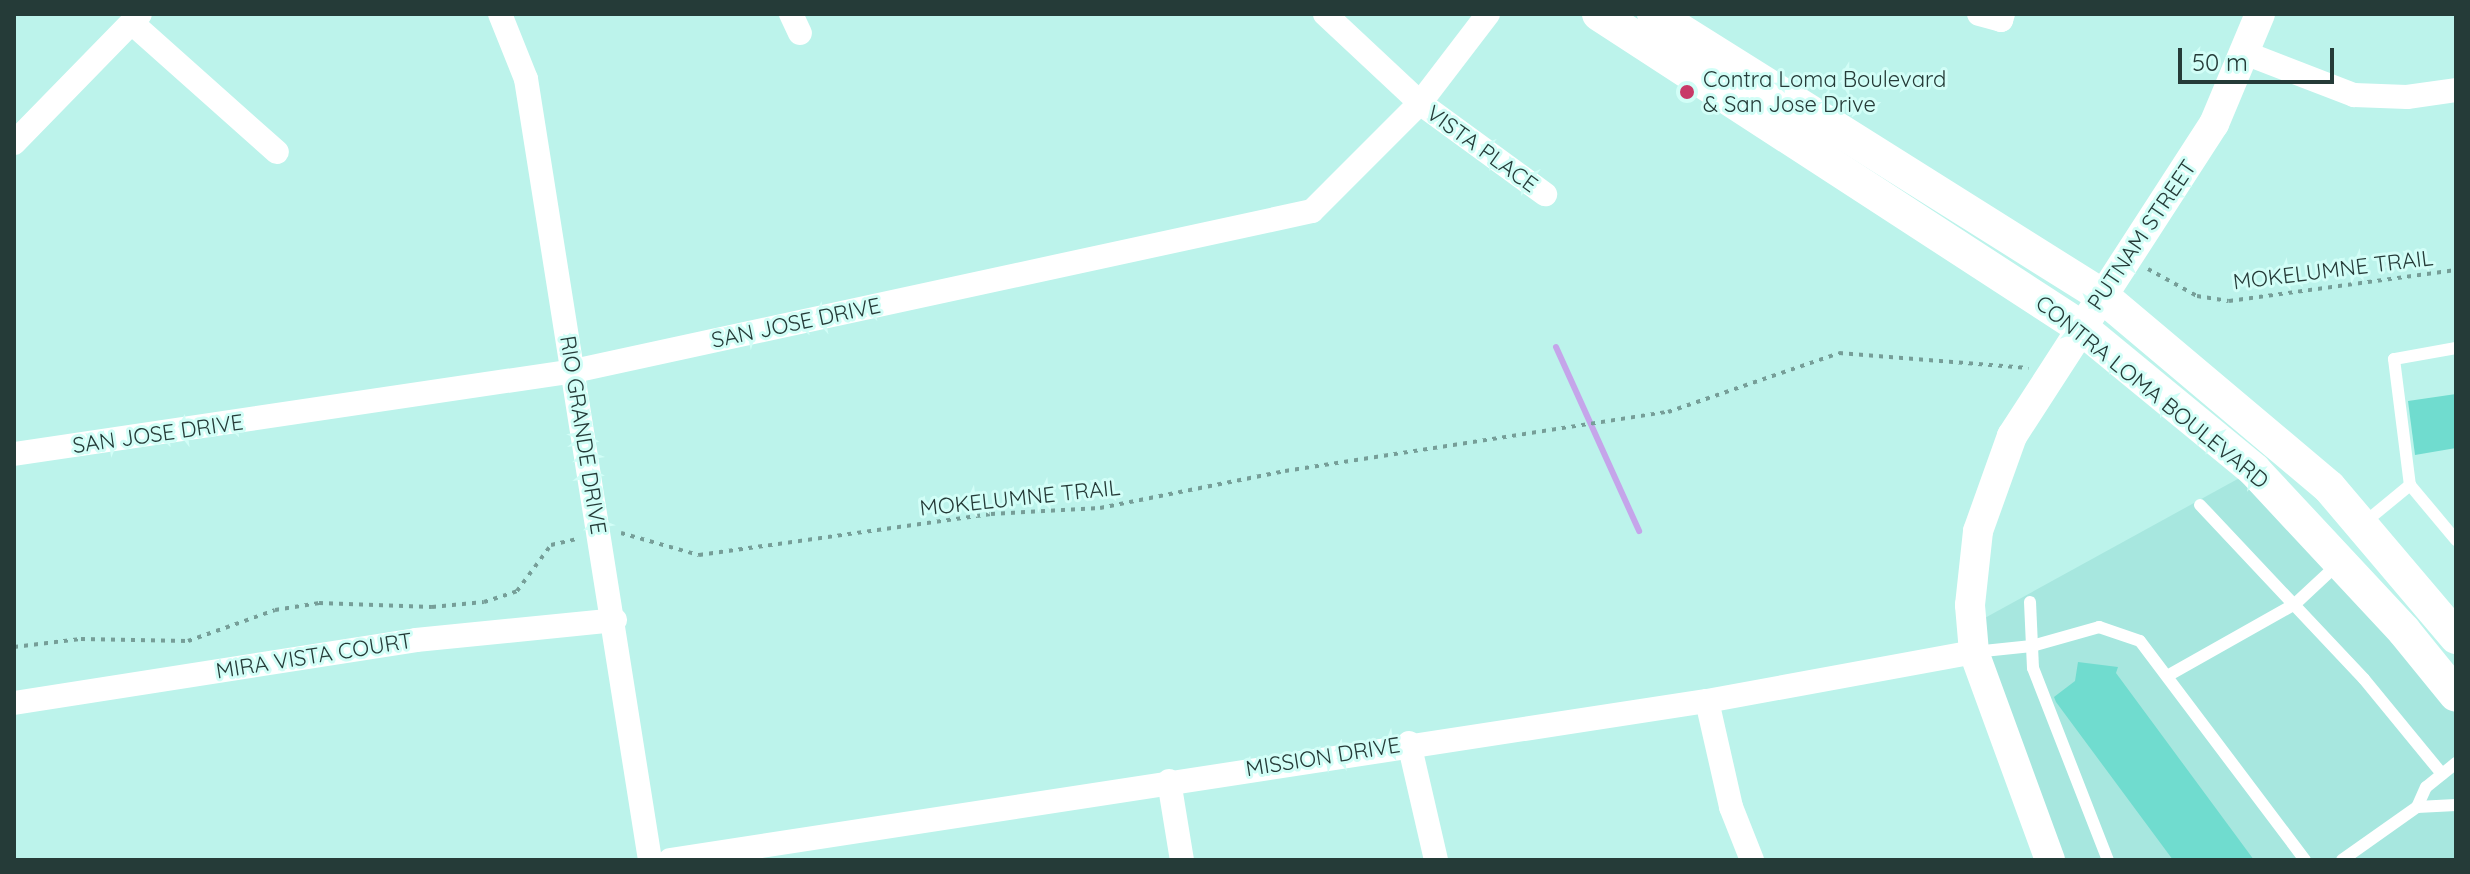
<!DOCTYPE html>
<html>
<head>
<meta charset="utf-8">
<style>
	body { margin:0 }
	#map { position:relative; width:2470px; height:874px; overflow:hidden; background:#bcf3eb; font-family:Quicksand,sans-serif }
	div>[style] { position:absolute }
	.built>* { inset:0; background:#a7e7df }
	.stream>* { height:6px; margin:-3px; padding:0 3px; transform-origin:3px; border-radius:3px; background:#c5a5ea }
	.building>* { inset:0; background:#70dccf }
	.path>* { height:4px; margin-top:-2px; transform-origin:0; background:repeating-linear-gradient(90deg,#769e98 0 4px,transparent 0 10px) }
	.service>* { height:12px; margin:-6px; padding:0 6px; transform-origin:6px; border-radius:6px; background:#fff }
	.minor>* { height:24px; margin:-12px; padding:0 12px; transform-origin:12px; border-radius:12px; background:#fff }
	.tertiary>* { height:30px; margin:-15px; padding:0 15px; transform-origin:15px; border-radius:15px; background:#fff }
	.secondary>* { height:34px; margin:-17px; padding:0 17px; transform-origin:17px; border-radius:17px; background:#fff }
	.dots>* { width:22px; height:22px; translate:-50% -50%; box-sizing:border-box; border:4px solid #d2fef7; border-radius:50% }
	span { translate:-50% -50%; white-space:nowrap; text-align:center; line-height:1.15; -webkit-text-stroke:6px #d2fef7; paint-order:stroke }
	.poi-label { font-size:22px; color:#253b38 }
	.left { translate:0 -50%; text-align:left }
	.street-label { font-size:22px; color:#253b38 }
	.frame { position:absolute; inset:0; border:16px solid #253b38; pointer-events:none }
	.scale { position:absolute; left:2178px; top:48px; width:156px; height:36px; box-sizing:border-box; border:4px solid #253b38; border-top:0; padding-left:10px; font-size:24px; line-height:28px; white-space:nowrap; color:#253b38; -webkit-text-stroke:6px #d2fef7; paint-order:stroke }
</style>
</head>
<body>
<div id="map">
	<div class="built">
		<div style="clip-path:polygon(2254px 470px,2456px 695px,2456px 860px,2050px 860px,1972px 625px)"></div>
	</div>
	<div class="stream">
		<div style="left:1556px;top:347px;width:202px;rotate:65.7deg"></div>
	</div>
	<div class="building">
		<div style="clip-path:polygon(2456px 394px,2456px 448px,2415px 455px,2408px 401px)"></div>
		<div style="clip-path:polygon(2078px 662px,2118px 667px,2116px 673px,2254px 860px,2173px 860px,2056px 702px,2054px 697px,2075px 681px)"></div>
	</div>
	<div class="path">
		<div style="left:2148px;top:269px;width:56px;rotate:28.9deg"></div>
		<div style="left:2197px;top:296px;width:32px;rotate:9deg"></div>
		<div style="left:2229px;top:301px;width:229px;rotate:-7.8deg"></div>
		<div style="left:621px;top:533px;width:81px;rotate:15.8deg"></div>
		<div style="left:699px;top:555px;width:295px;rotate:-8deg"></div>
		<div style="left:991px;top:514px;width:109px;rotate:-3.2deg"></div>
		<div style="left:1100px;top:508px;width:189px;rotate:-11.3deg"></div>
		<div style="left:1285px;top:471px;width:388px;rotate:-8.8deg"></div>
		<div style="left:1668px;top:412px;width:181px;rotate:-19deg"></div>
		<div style="left:1839px;top:353px;width:190px;rotate:4.5deg"></div>
		<div style="left:14px;top:647px;width:67px;rotate:-6.8deg"></div>
		<div style="left:81px;top:639px;width:107px;rotate:1.1deg"></div>
		<div style="left:188px;top:641px;width:92px;rotate:-19.6deg"></div>
		<div style="left:275px;top:610px;width:45px;rotate:-9deg"></div>
		<div style="left:319px;top:603px;width:113px;rotate:2deg"></div>
		<div style="left:432px;top:607px;width:52px;rotate:-5.5deg"></div>
		<div style="left:484px;top:602px;width:35px;rotate:-18deg"></div>
		<div style="left:517px;top:591px;width:57px;rotate:-53.5deg"></div>
		<div style="left:551px;top:545px;width:26px;rotate:-13deg"></div>
	</div>
	<div class="service">
		<div style="left:2456px;top:348px;width:63px;rotate:169.9deg"></div>
		<div style="left:2394px;top:359px;width:127px;rotate:82.8deg"></div>
		<div style="left:2410px;top:485px;width:72px;rotate:50.1deg"></div>
		<div style="left:2200px;top:505px;width:239px;rotate:46.7deg"></div>
		<div style="left:2364px;top:679px;width:123px;rotate:50.6deg"></div>
		<div style="left:2364px;top:523px;width:60px;rotate:-39.6deg"></div>
		<div style="left:2030px;top:602px;width:66px;rotate:87.4deg"></div>
		<div style="left:2033px;top:668px;width:206px;rotate:68.7deg"></div>
		<div style="left:1974px;top:652px;width:58px;rotate:-5.9deg"></div>
		<div style="left:2032px;top:646px;width:70px;rotate:-15.8deg"></div>
		<div style="left:2099px;top:627px;width:43px;rotate:18.9deg"></div>
		<div style="left:2140px;top:641px;width:274px;rotate:53deg"></div>
		<div style="left:2169px;top:675px;width:145px;rotate:-29.4deg"></div>
		<div style="left:2295px;top:604px;width:60px;rotate:-43deg"></div>
		<div style="left:2456px;top:763px;width:38px;rotate:141deg"></div>
		<div style="left:2426px;top:787px;width:22px;rotate:114deg"></div>
		<div style="left:2417px;top:807px;width:39px;rotate:-3deg"></div>
		<div style="left:2342px;top:860px;width:92px;rotate:-35.2deg"></div>
	</div>
	<div class="minor">
		<div style="left:500px;top:14px;width:70px;rotate:68.2deg"></div>
		<div style="left:526px;top:79px;width:791px;rotate:80.98deg"></div>
		<div style="left:791px;top:14px;width:21px;rotate:65deg"></div>
		<div style="left:1325px;top:14px;width:130px;rotate:43.1deg"></div>
		<div style="left:1420px;top:103px;width:155px;rotate:36.1deg"></div>
		<div style="left:1979px;top:14px;width:23px;rotate:15deg"></div>
		<div style="left:2001px;top:20px;width:6px;rotate:-72deg"></div>
		<div style="left:132px;top:23px;width:194px;rotate:41.7deg"></div>
		<div style="left:2245px;top:53px;width:117px;rotate:21.1deg"></div>
		<div style="left:2354px;top:95px;width:53px;rotate:2.2deg"></div>
		<div style="left:2407px;top:97px;width:49px;rotate:-8.1deg"></div>
		<div style="left:14px;top:143px;width:180px;rotate:-45.7deg"></div>
		<div style="left:14px;top:454px;width:566px;rotate:-8.43deg"></div>
		<div style="left:574px;top:371px;width:755px;rotate:-12.23deg"></div>
		<div style="left:1312px;top:211px;width:153px;rotate:-45deg"></div>
		<div style="left:1420px;top:103px;width:112px;rotate:-52.6deg"></div>
		<div style="left:1707px;top:701px;width:109px;rotate:77.2deg"></div>
		<div style="left:1731px;top:807px;width:57px;rotate:68.4deg"></div>
		<div style="left:14px;top:703px;width:407px;rotate:-8.9deg"></div>
		<div style="left:416px;top:640px;width:200px;rotate:-5.7deg"></div>
		<div style="left:1409px;top:743px;width:120px;rotate:77deg"></div>
		<div style="left:1169px;top:781px;width:80px;rotate:80.7deg"></div>
		<div style="left:670px;top:860px;width:1049px;rotate:-8.72deg"></div>
		<div style="left:1707px;top:701px;width:271px;rotate:-10.4deg"></div>
	</div>
	<div class="tertiary">
		<div style="left:2050px;top:860px;width:221px;rotate:-110.1deg"></div>
		<div style="left:1974px;top:652px;width:47px;rotate:-94.9deg"></div>
		<div style="left:1970px;top:605px;width:74px;rotate:-83.8deg"></div>
		<div style="left:1978px;top:531px;width:101px;rotate:-70.3deg"></div>
		<div style="left:2012px;top:436px;width:372px;rotate:-57.1deg"></div>
		<div style="left:2214px;top:124px;width:119px;rotate:-67.3deg"></div>
	</div>
	<div class="secondary">
		<div style="left:1599px;top:14px;width:572px;rotate:33.02deg"></div>
		<div style="left:2079px;top:326px;width:227px;rotate:39.4deg"></div>
		<div style="left:2254px;top:470px;width:220px;rotate:47deg"></div>
		<div style="left:2404px;top:631px;width:82px;rotate:50.9deg"></div>
		<div style="left:1654px;top:14px;width:528px;rotate:32.15deg"></div>
		<div style="left:2101px;top:295px;width:298px;rotate:40.1deg"></div>
		<div style="left:2329px;top:487px;width:197px;rotate:49.7deg"></div>
	</div>
	<div class="dots">
		<div style="left:1687px;top:92px;background:#c83a68"></div>
	</div>
	<div class="poi-label">
		<span class="left" style="left:1703px;top:92px">Contra Loma Boulevard<br>&amp; San Jose Drive</span>
	</div>
	<div class="street-label">
		<span style="left:1482px;top:149px;rotate:36deg">VISTA PLACE</span>
		<span style="left:2142px;top:235px;rotate:-56deg">PUTNAM STREET</span>
		<span style="left:2333px;top:270px;rotate:-7deg">MOKELUMNE TRAIL</span>
		<span style="left:796px;top:323px;rotate:-12deg">SAN JOSE DRIVE</span>
		<span style="left:2152px;top:392px;rotate:39deg">CONTRA LOMA BOULEVARD</span>
		<span style="left:158px;top:434px;rotate:-8deg">SAN JOSE DRIVE</span>
		<span style="left:583px;top:435px;rotate:81deg">RIO GRANDE DRIVE</span>
		<span style="left:1020px;top:498px;rotate:-6deg">MOKELUMNE TRAIL</span>
		<span style="left:314px;top:656px;rotate:-9deg">MIRA VISTA COURT</span>
		<span style="left:1323px;top:757px;rotate:-9deg">MISSION DRIVE</span>
	</div>
	<div class="frame"></div>
	<div class="scale">50 m</div>
</div>
</body>
</html>
